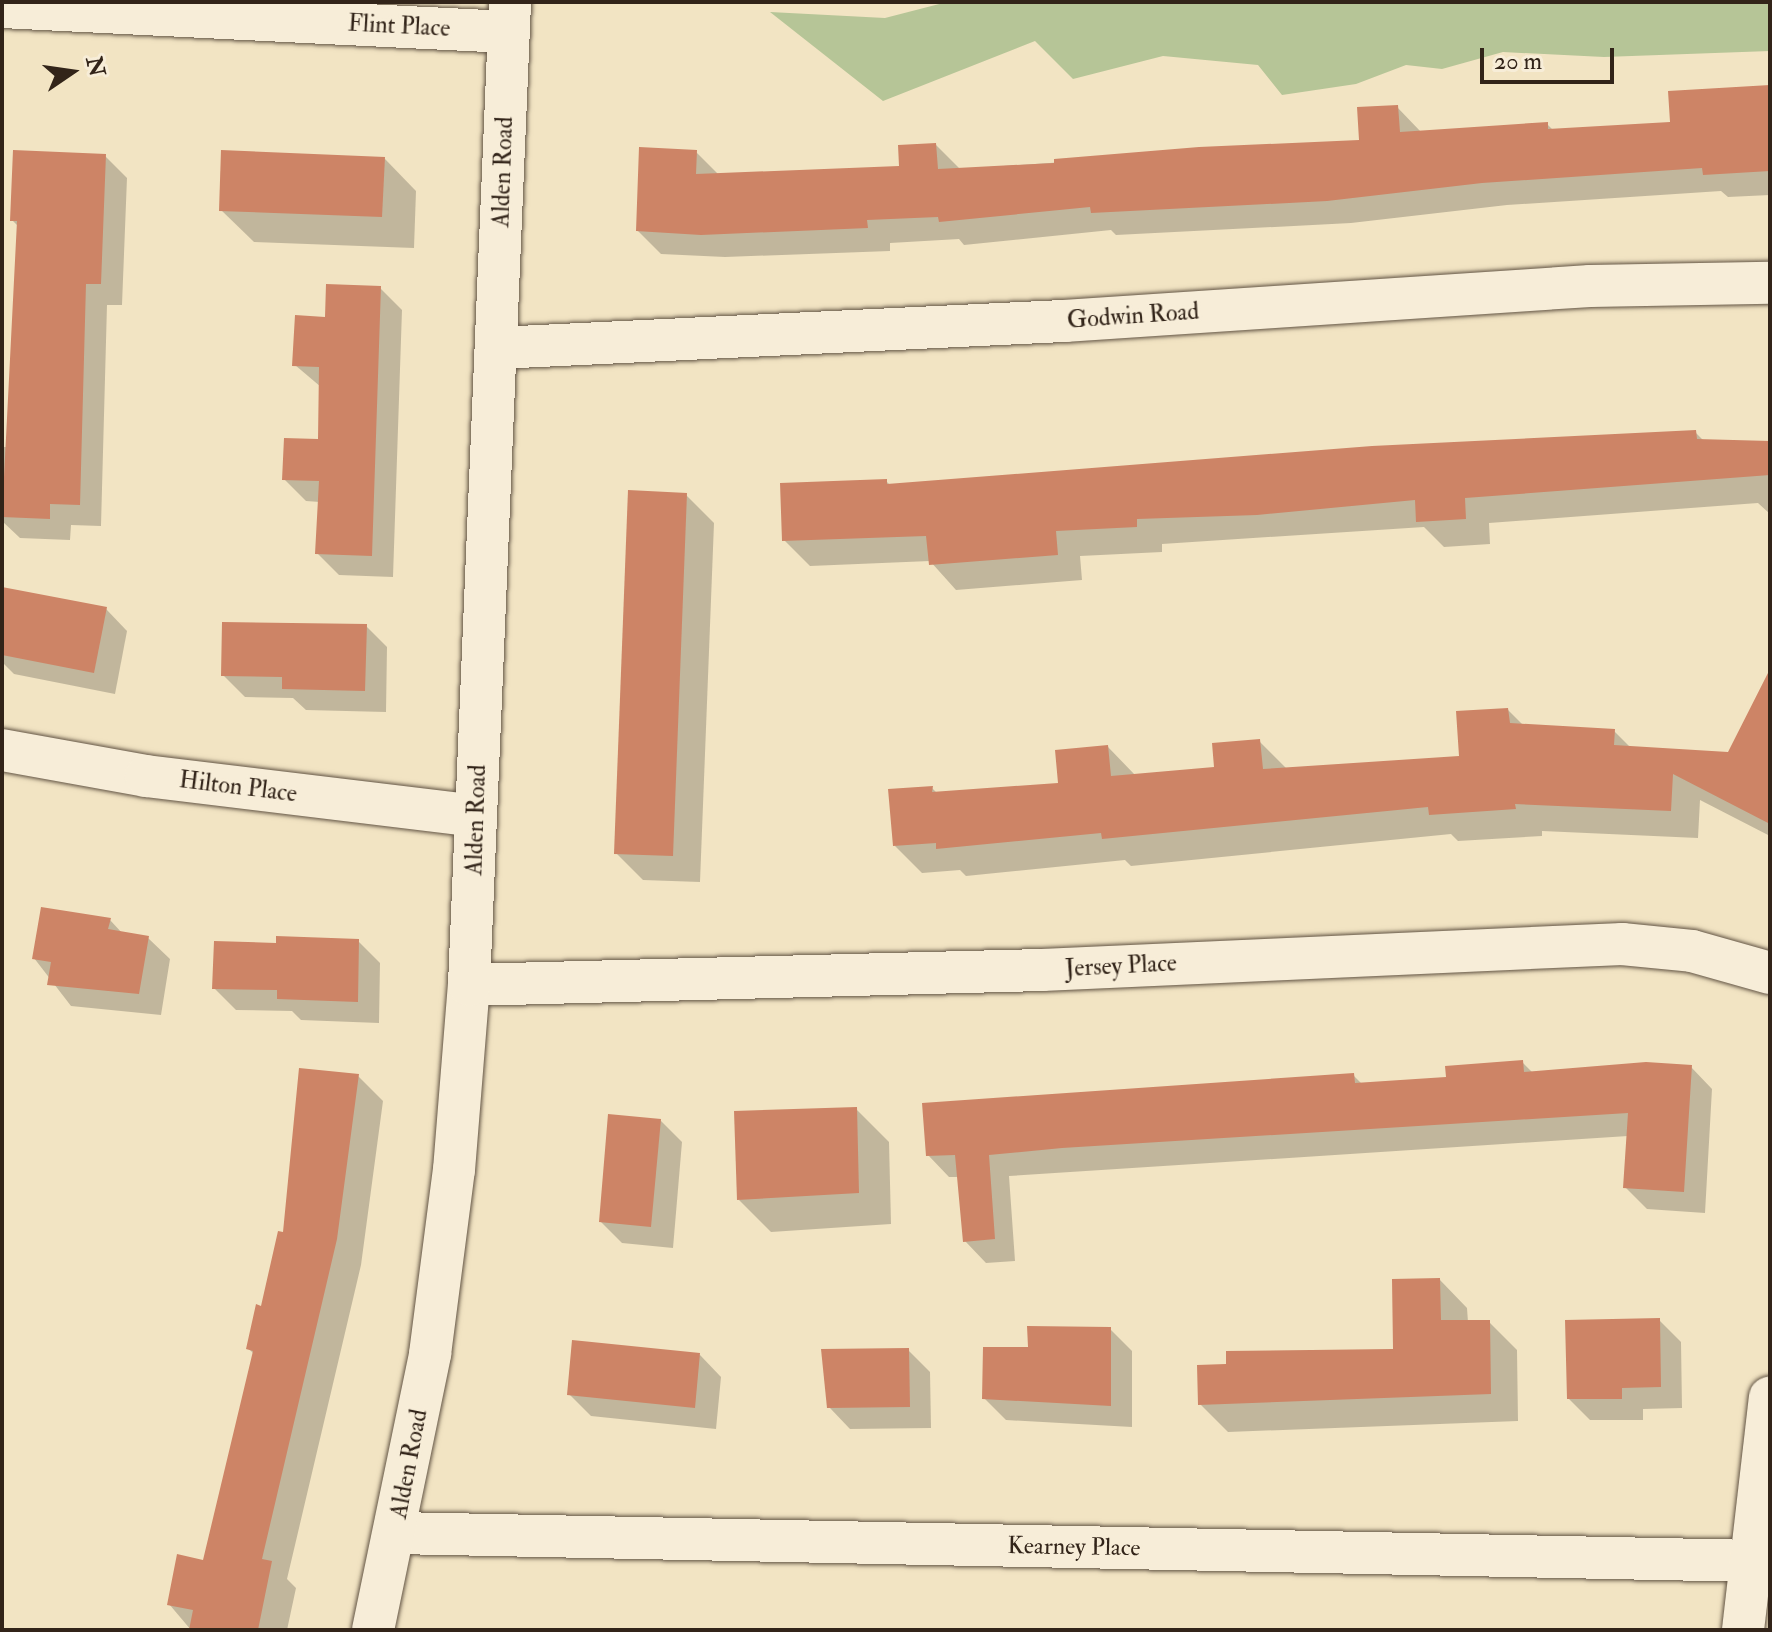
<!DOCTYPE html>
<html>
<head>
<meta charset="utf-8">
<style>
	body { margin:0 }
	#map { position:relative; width:1772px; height:1632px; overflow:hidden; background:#f2e4c3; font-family:"IM FELL Double Pica",serif }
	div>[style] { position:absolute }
	.green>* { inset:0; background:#b6c597 }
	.shadow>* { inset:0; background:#0003 }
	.building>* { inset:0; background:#cd8466 }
	.roads { filter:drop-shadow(0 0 2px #625444) drop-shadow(0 0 2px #625444) }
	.street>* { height:42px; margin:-21px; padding:0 21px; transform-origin:21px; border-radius:21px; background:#f7edd8 }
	span { translate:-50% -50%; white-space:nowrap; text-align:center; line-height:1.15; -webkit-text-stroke:6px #f7edd8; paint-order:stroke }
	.street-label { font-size:24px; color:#322419 }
	.frame { position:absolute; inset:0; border:4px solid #322419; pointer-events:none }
	.north { position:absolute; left:32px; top:32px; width:80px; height:80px; -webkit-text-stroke:6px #f7edd8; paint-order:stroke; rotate:77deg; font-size:22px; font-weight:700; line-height:32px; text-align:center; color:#322419 }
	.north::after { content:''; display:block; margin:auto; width:28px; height:36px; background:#322419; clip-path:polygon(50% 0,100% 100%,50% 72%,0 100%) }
	.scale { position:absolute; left:1480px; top:48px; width:134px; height:36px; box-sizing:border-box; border:4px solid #322419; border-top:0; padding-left:10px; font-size:24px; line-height:28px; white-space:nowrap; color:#322419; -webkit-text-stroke:6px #f7edd8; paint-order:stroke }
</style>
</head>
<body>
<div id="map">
	<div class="green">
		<div style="clip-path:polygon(947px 2px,1770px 2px,1770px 51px,1604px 57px,1503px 52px,1442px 69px,1406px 65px,1356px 84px,1282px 95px,1258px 65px,1163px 56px,1073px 79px,1035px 41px,883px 101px,770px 12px,885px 18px)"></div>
	</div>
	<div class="shadow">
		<div style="clip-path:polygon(1770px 87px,1770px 195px,1728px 197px,1721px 191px,1507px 205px,1351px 223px,1116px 235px,1111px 230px,964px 245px,959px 239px,890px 243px,890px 251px,725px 257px,661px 254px,638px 231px,696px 152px,719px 175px,901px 168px,936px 145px,960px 169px,1361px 142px,1397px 107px,1421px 132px,1547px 124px,1554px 131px,1672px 123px)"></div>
		<div style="clip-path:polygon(105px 156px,127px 178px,122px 305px,107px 305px,101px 526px,71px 525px,70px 540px,20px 538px,2px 521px,2px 447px,9px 447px,19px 227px,12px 220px)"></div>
		<div style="clip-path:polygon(384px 158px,416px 191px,414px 248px,254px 242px,221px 210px)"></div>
		<div style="clip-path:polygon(380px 288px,402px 310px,393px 577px,339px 575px,317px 553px,320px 502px,306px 501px,284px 479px,319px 441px,321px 387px,295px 365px)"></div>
		<div style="clip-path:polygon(1695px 432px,1705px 442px,1770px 443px,1770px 514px,1758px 503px,1489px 523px,1490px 544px,1444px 547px,1424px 527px,1162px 544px,1162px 552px,1080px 556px,1082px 580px,956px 590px,930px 561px,810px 566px,784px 540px,886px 481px,890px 485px)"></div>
		<div style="clip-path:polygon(686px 495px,714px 523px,700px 882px,643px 880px,616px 853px)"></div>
		<div style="clip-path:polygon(2px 601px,106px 609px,127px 631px,115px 694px,14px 674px,2px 662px)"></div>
		<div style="clip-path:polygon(366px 626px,387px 647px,386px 712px,306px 710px,293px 698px,245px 697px,223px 675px)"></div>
		<div style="clip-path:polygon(1770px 674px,1770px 836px,1700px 800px,1698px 838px,1542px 831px,1542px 836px,1458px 841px,1451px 834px,1131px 866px,1125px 860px,966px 876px,960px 870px,922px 873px,895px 846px,932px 788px,938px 794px,1060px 784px,1108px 747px,1136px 776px,1216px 769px,1259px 741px,1287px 769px,1461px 757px,1508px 710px,1524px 726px,1614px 731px,1631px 748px,1729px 754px)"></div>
		<div style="clip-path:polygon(110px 920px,123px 934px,148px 938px,170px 959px,161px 1015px,71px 1006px,34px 958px)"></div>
		<div style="clip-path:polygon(358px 941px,380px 963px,379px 1023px,301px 1020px,292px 1011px,236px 1010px,214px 988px,278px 945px)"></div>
		<div style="clip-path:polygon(1522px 1062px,1533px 1073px,1691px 1067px,1712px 1089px,1705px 1213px,1647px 1209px,1625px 1187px,1628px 1136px,1009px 1176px,1015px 1261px,986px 1263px,965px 1241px,959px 1177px,949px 1177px,928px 1155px,1353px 1075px,1363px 1085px,1448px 1079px)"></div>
		<div style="clip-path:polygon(358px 1076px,383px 1101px,361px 1265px,287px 1579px,296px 1588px,287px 1630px,191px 1630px,169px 1604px,204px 1562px,254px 1354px,248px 1348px,285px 1235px)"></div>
		<div style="clip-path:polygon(856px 1109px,889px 1142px,891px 1224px,771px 1232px,739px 1200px)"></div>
		<div style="clip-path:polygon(660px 1120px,682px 1142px,673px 1248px,622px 1243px,601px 1222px)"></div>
		<div style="clip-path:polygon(1440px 1280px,1467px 1308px,1468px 1322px,1489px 1322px,1517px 1350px,1518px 1421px,1228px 1432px,1200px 1404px,1228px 1366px,1396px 1351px)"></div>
		<div style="clip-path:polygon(1659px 1320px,1681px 1342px,1682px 1408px,1643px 1409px,1643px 1420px,1590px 1420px,1569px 1399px)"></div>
		<div style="clip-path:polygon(1110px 1329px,1132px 1351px,1132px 1427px,1006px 1420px,984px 1398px,1030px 1349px)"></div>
		<div style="clip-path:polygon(908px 1350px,930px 1372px,931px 1428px,850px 1429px,829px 1407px,824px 1351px)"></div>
		<div style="clip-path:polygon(700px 1355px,721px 1377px,716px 1429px,591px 1416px,569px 1394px)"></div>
	</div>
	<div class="building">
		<div style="clip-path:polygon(1770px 85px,1770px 171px,1703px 175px,1702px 168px,1482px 183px,1327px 201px,1091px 213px,1090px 207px,939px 222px,938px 217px,867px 220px,868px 228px,701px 235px,636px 231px,639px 147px,697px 150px,696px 174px,899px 166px,898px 145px,936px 143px,938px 169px,1054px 163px,1054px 159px,1199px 147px,1359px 140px,1357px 107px,1398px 105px,1400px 132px,1548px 122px,1548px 129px,1670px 122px,1668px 91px)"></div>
		<div style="clip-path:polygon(13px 150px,106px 154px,101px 284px,86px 284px,80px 505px,50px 504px,50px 519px,2px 517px,17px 221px,10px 221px)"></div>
		<div style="clip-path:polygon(221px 150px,385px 157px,382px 217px,219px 211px)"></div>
		<div style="clip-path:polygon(326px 284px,381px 286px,372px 556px,315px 554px,319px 481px,282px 480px,284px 438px,318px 439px,319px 367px,292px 366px,295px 315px,325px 317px)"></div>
		<div style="clip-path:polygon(1696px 430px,1697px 439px,1770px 441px,1770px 475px,1465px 498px,1466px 519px,1416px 522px,1415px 500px,1257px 515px,1137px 519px,1137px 527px,1056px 531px,1058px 555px,929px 565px,926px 536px,782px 541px,780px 483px,887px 479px,887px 484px,1372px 446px)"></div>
		<div style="clip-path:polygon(628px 490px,687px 493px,673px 856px,614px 854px)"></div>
		<div style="clip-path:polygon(2px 587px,107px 607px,94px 673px,2px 655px)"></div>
		<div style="clip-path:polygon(222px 622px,367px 624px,365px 691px,282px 689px,282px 677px,221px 676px)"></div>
		<div style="clip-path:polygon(1770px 669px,1770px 824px,1673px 774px,1671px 811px,1515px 804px,1516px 809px,1429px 815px,1428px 807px,1102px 839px,1101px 833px,936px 849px,936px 843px,893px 846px,888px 789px,933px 786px,932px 792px,1058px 783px,1055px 750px,1108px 745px,1111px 776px,1214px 767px,1212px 743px,1260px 739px,1263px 769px,1459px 756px,1456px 711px,1508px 708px,1510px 723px,1615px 729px,1614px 745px,1728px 752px)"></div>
		<div style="clip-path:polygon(41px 907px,111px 918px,108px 929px,149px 936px,139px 994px,47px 985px,51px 962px,32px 959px)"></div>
		<div style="clip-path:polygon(276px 936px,359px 939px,358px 1002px,277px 999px,277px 990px,212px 989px,214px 941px,276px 943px)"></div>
		<div style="clip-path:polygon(1523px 1060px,1524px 1072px,1646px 1062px,1692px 1065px,1684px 1192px,1623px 1188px,1628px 1113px,1062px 1148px,989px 1155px,995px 1239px,963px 1242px,955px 1155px,926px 1156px,922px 1103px,1354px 1073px,1355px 1083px,1446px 1077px,1445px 1066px)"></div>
		<div style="clip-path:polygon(299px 1068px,359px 1074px,337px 1239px,262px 1559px,272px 1561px,258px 1630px,189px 1630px,193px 1610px,167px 1605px,177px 1554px,203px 1560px,253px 1351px,246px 1349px,256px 1304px,261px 1306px,278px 1231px,283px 1232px)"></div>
		<div style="clip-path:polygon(857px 1107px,859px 1193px,737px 1200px,734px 1111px)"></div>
		<div style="clip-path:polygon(608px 1114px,661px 1119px,651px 1227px,599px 1222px)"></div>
		<div style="clip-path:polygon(1440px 1278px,1441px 1320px,1490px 1320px,1491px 1394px,1198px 1405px,1197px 1365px,1226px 1364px,1226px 1351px,1393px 1349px,1392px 1279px)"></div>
		<div style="clip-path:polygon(1660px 1318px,1661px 1387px,1622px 1388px,1622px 1399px,1567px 1399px,1565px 1320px)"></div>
		<div style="clip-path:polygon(1027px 1326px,1111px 1327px,1111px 1406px,982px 1399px,983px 1347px,1028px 1347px)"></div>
		<div style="clip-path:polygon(572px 1340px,700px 1353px,695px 1408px,567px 1395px)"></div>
		<div style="clip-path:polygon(909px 1348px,910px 1407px,827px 1408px,821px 1349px)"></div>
	</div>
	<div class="roads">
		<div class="street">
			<div style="left:2px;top:7px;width:506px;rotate:2.83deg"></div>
			<div style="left:497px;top:348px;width:568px;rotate:-2.73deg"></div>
			<div style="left:1064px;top:321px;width:527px;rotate:-3.81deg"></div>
			<div style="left:1590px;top:286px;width:180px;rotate:-1deg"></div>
			<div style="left:2px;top:750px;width:146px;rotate:10.2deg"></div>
			<div style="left:146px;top:776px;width:332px;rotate:6.9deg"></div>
			<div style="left:469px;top:985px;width:573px;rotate:-1.5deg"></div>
			<div style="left:1042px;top:970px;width:581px;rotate:-2.57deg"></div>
			<div style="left:1622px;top:944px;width:70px;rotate:5.7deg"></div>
			<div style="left:1692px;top:951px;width:81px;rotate:15.8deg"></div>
			<div style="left:396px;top:1533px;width:1355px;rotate:1.18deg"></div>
			<div style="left:373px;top:1630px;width:282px;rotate:-78.3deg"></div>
			<div style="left:430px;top:1354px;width:186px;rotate:-82.6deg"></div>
			<div style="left:454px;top:1170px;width:186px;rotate:-85.4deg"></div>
			<div style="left:469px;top:985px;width:984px;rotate:-87.61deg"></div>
			<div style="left:1743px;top:1630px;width:234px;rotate:-83.4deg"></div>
		</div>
	</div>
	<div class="street-label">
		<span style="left:399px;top:26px;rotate:3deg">Flint Place</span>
		<span style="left:503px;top:172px;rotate:-88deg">Alden Road</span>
		<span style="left:1133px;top:316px;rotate:-4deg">Godwin Road</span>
		<span style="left:238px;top:787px;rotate:7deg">Hilton Place</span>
		<span style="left:476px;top:820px;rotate:-88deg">Alden Road</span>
		<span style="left:1121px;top:966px;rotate:-3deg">Jersey Place</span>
		<span style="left:409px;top:1464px;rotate:-79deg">Alden Road</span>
		<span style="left:1074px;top:1547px;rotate:1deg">Kearney Place</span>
	</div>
	<div class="frame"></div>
	<div class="north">N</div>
	<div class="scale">20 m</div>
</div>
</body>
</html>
